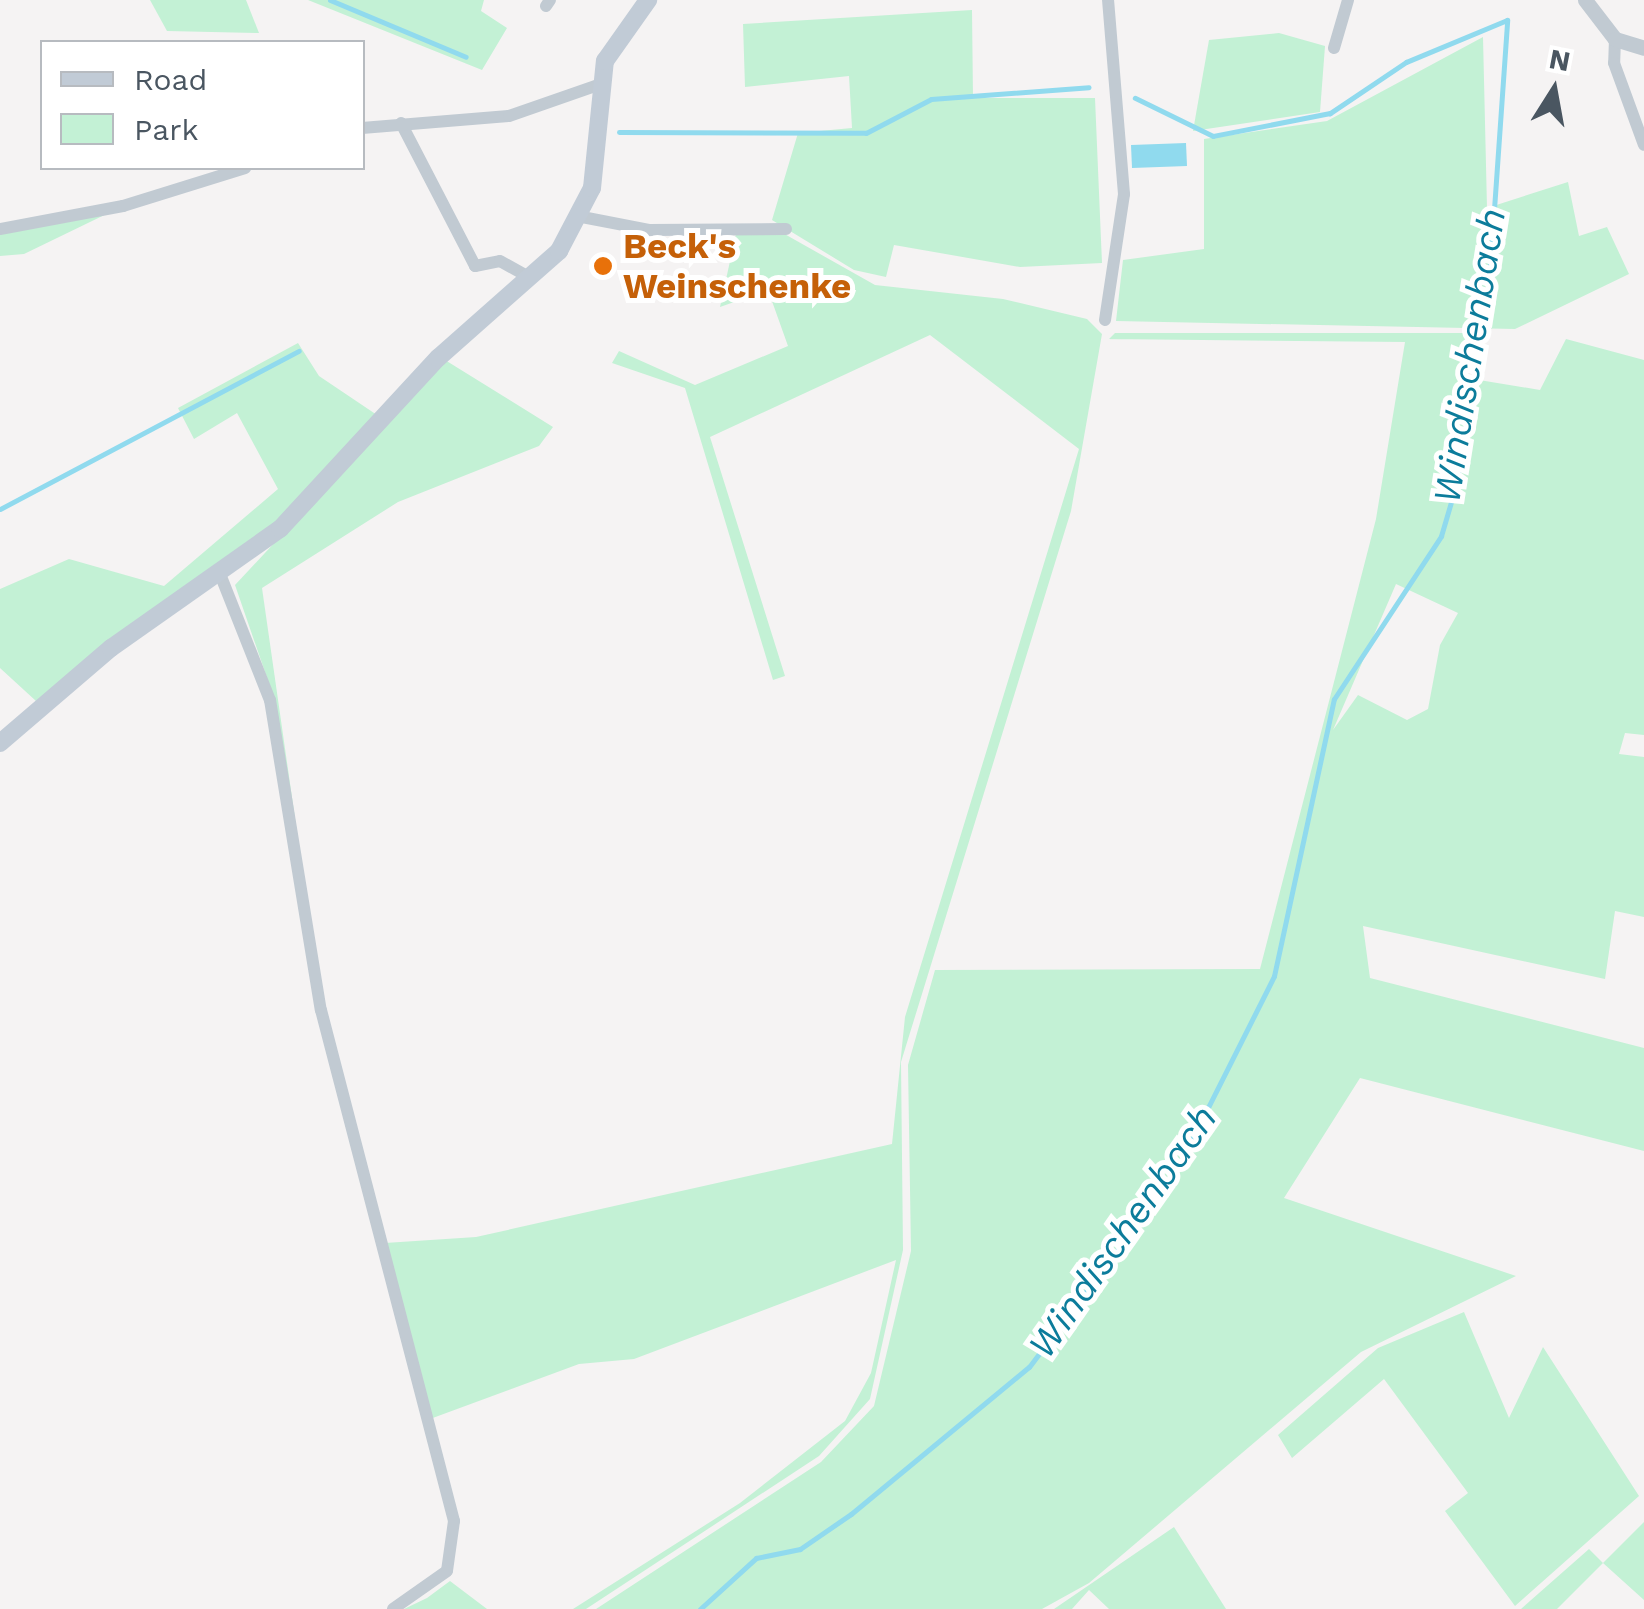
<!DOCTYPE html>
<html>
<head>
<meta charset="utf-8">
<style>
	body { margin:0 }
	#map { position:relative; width:1644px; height:1609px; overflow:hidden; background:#f5f3f3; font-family:"Work Sans",sans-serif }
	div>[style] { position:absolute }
	.green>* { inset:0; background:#c3f1d5 }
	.water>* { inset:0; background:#90daee }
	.stream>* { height:5px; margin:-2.5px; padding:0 2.5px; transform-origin:2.5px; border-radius:2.5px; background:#90daee }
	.minor>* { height:12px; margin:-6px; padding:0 6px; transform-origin:6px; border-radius:6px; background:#c1cad2 }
	.tertiary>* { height:15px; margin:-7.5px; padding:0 7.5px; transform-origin:7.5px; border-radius:7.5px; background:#c1cad2 }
	.secondary>* { height:18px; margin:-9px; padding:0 9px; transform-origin:9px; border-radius:9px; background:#c1cbd6 }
	.dots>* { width:28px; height:28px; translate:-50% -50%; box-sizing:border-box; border:5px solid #fff; border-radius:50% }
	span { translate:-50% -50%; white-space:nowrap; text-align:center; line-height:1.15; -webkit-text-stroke:10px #fff; paint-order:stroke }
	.food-label { font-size:35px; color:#c56008; font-weight:700 }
	.left { translate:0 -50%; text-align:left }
	.water-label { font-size:38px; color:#0c7c9b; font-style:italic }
	.legend { position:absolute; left:40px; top:40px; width:325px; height:130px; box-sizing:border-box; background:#fff; border:2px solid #b7bbc0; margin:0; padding:12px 18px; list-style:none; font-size:30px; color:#4a5661 }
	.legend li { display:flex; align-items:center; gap:20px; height:50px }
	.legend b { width:50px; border:2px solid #b7bbc0 }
	.north { position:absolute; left:1504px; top:40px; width:100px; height:100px; -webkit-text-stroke:8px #fff; paint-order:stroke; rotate:11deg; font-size:28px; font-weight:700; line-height:40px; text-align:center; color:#4a5661 }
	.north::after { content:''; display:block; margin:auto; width:35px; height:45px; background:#4a5661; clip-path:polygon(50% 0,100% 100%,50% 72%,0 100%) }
</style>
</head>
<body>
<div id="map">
	<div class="green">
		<div style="clip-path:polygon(150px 0,246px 0,259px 33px,167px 31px)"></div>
		<div style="clip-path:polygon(308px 0,484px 0,481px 11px,507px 28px,482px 70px)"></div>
		<div style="clip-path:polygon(972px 10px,973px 98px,1095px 98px,1102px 263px,1020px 267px,894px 245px,886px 277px,854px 270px,772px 220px,798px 133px,852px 128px,849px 76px,745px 87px,743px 24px)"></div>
		<div style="clip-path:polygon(1279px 33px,1325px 46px,1320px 112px,1193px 131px,1209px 40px)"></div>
		<div style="clip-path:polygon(1483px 37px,1487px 208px,1568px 182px,1579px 236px,1607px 227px,1629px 274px,1515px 329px,1116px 321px,1123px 260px,1204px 249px,1204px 139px,1327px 121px)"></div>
		<div style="clip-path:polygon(123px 206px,24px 254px,0 256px,0 229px)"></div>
		<div style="clip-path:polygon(737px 229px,781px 232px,875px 285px,1003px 299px,1087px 319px,1102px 334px,1071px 511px,901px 1062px,903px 1250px,870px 1399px,819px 1456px,586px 1609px,573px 1609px,740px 1503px,845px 1421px,871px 1373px,896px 1260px,634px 1359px,579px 1364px,430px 1419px,385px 1243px,476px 1237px,892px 1144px,905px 1017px,1079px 449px,930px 335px,710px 437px,785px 676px,773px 680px,685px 388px,612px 363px,619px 351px,695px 385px,788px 346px,768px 290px,720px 307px)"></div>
		<div style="clip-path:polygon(evenodd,1115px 333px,1472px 333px,1467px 378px,1540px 390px,1566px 339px,1644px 360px,1644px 735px,1625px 733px,1619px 754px,1644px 757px,1644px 917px,1615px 911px,1605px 979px,1363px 926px,1370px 978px,1644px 1048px,1644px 1151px,1360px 1078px,1284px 1198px,1516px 1276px,1361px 1352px,1089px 1583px,1042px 1609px,596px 1609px,821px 1462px,874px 1406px,911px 1251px,908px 1065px,935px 970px,1260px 969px,1376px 519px,1405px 342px,1109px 339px,1115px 333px,1396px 584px,1458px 613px,1440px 645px,1428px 709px,1407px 720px,1358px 695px,1333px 730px,1396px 584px)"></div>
		<div style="clip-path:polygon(298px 343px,319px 376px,377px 415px,273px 525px,36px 701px,0 668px,0 589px,69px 559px,164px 586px,278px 489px,237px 413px,194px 439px,178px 408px)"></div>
		<div style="clip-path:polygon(445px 360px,553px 427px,539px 446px,398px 502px,262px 588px,302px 867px,275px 701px,235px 585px)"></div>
		<div style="clip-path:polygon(1464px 1312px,1509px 1418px,1543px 1347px,1639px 1496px,1515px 1606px,1445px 1511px,1468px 1493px,1384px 1379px,1292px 1458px,1278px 1435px,1378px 1348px)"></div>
		<div style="clip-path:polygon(1644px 1522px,1644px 1600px,1603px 1563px,1557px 1609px,1521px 1609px,1589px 1549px,1603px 1563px)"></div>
		<div style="clip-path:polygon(1174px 1527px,1226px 1609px,1109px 1609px,1089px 1590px,1072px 1609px,1054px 1609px)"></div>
		<div style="clip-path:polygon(450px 1581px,487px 1609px,404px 1609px,427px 1598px)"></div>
	</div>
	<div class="water">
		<div style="clip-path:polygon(1186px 143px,1187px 166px,1132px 168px,1131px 145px)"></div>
	</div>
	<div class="stream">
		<div style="left:330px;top:0;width:147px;rotate:22.7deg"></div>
		<div style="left:619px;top:132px;width:247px;rotate:0.2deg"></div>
		<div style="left:866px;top:133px;width:73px;rotate:-27.6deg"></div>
		<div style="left:931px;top:99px;width:158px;rotate:-4.3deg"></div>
		<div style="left:0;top:509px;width:338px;rotate:-27.9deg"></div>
		<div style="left:700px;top:1609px;width:76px;rotate:-42.3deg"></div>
		<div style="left:756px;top:1558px;width:45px;rotate:-11.6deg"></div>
		<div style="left:800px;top:1549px;width:62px;rotate:-34.5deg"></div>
		<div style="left:851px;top:1514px;width:231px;rotate:-39.6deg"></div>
		<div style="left:1029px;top:1367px;width:243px;rotate:-53deg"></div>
		<div style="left:1175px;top:1173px;width:220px;rotate:-63.3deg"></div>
		<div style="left:1274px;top:976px;width:283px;rotate:-77.8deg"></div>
		<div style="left:1334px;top:699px;width:195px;rotate:-56.7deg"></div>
		<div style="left:1441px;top:536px;width:53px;rotate:-73.6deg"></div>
		<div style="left:1456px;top:485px;width:193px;rotate:-80.4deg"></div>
		<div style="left:1488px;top:295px;width:276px;rotate:-86deg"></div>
		<div style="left:1507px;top:20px;width:109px;rotate:157.4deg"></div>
		<div style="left:1406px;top:62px;width:92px;rotate:146.1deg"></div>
		<div style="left:1330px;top:113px;width:119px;rotate:168.9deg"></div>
		<div style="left:1213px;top:136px;width:87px;rotate:-154deg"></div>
	</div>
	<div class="minor">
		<div style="left:546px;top:6px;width:7px;rotate:-56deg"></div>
		<div style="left:1615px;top:39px;width:24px;rotate:92deg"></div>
		<div style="left:1614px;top:63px;width:87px;rotate:69.9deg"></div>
		<div style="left:1334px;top:48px;width:50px;rotate:-73.7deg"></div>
		<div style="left:401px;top:123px;width:161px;rotate:62.6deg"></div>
		<div style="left:475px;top:266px;width:25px;rotate:-11deg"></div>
		<div style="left:500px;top:261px;width:35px;rotate:29deg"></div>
		<div style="left:362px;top:128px;width:147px;rotate:-4.7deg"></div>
		<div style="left:509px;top:116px;width:97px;rotate:-19.2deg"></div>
		<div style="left:582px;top:217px;width:68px;rotate:11deg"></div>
		<div style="left:649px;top:230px;width:137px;rotate:-0.4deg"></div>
		<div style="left:0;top:229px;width:125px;rotate:-10.6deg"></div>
		<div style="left:123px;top:206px;width:128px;rotate:-17.3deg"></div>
		<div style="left:1105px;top:320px;width:127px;rotate:-81.4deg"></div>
		<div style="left:1124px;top:194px;width:195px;rotate:-94.7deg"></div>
		<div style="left:220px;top:574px;width:136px;rotate:68.4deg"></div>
		<div style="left:270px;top:700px;width:314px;rotate:80.7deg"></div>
		<div style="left:321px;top:1010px;width:528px;rotate:75.41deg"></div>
		<div style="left:454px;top:1521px;width:50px;rotate:98deg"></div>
		<div style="left:447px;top:1571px;width:66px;rotate:144.9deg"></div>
	</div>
	<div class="tertiary">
		<div style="left:1585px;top:0;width:49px;rotate:52.4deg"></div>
		<div style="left:1615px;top:39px;width:30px;rotate:17deg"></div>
	</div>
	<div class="secondary">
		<div style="left:0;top:743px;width:146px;rotate:-40.6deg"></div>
		<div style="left:111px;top:648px;width:207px;rotate:-35.2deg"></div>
		<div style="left:280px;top:529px;width:233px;rotate:-47.3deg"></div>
		<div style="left:438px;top:358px;width:162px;rotate:-41.5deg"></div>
		<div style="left:559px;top:251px;width:71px;rotate:-62.4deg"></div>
		<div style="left:592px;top:188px;width:128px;rotate:-84.2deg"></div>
		<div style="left:605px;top:61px;width:75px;rotate:-54.8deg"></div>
	</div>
	<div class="dots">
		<div style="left:603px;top:266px;background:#e8710a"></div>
	</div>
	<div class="food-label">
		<span class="left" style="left:623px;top:266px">Beck's<br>Weinschenke</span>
	</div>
	<div class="water-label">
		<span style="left:1470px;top:356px;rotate:-81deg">Windischenbach</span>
		<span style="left:1123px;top:1232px;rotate:-55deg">Windischenbach</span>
	</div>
	<ul class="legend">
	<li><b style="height:12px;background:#c1cbd6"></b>Road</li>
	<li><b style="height:28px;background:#c3f1d5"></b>Park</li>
	</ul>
	<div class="north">N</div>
</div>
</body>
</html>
